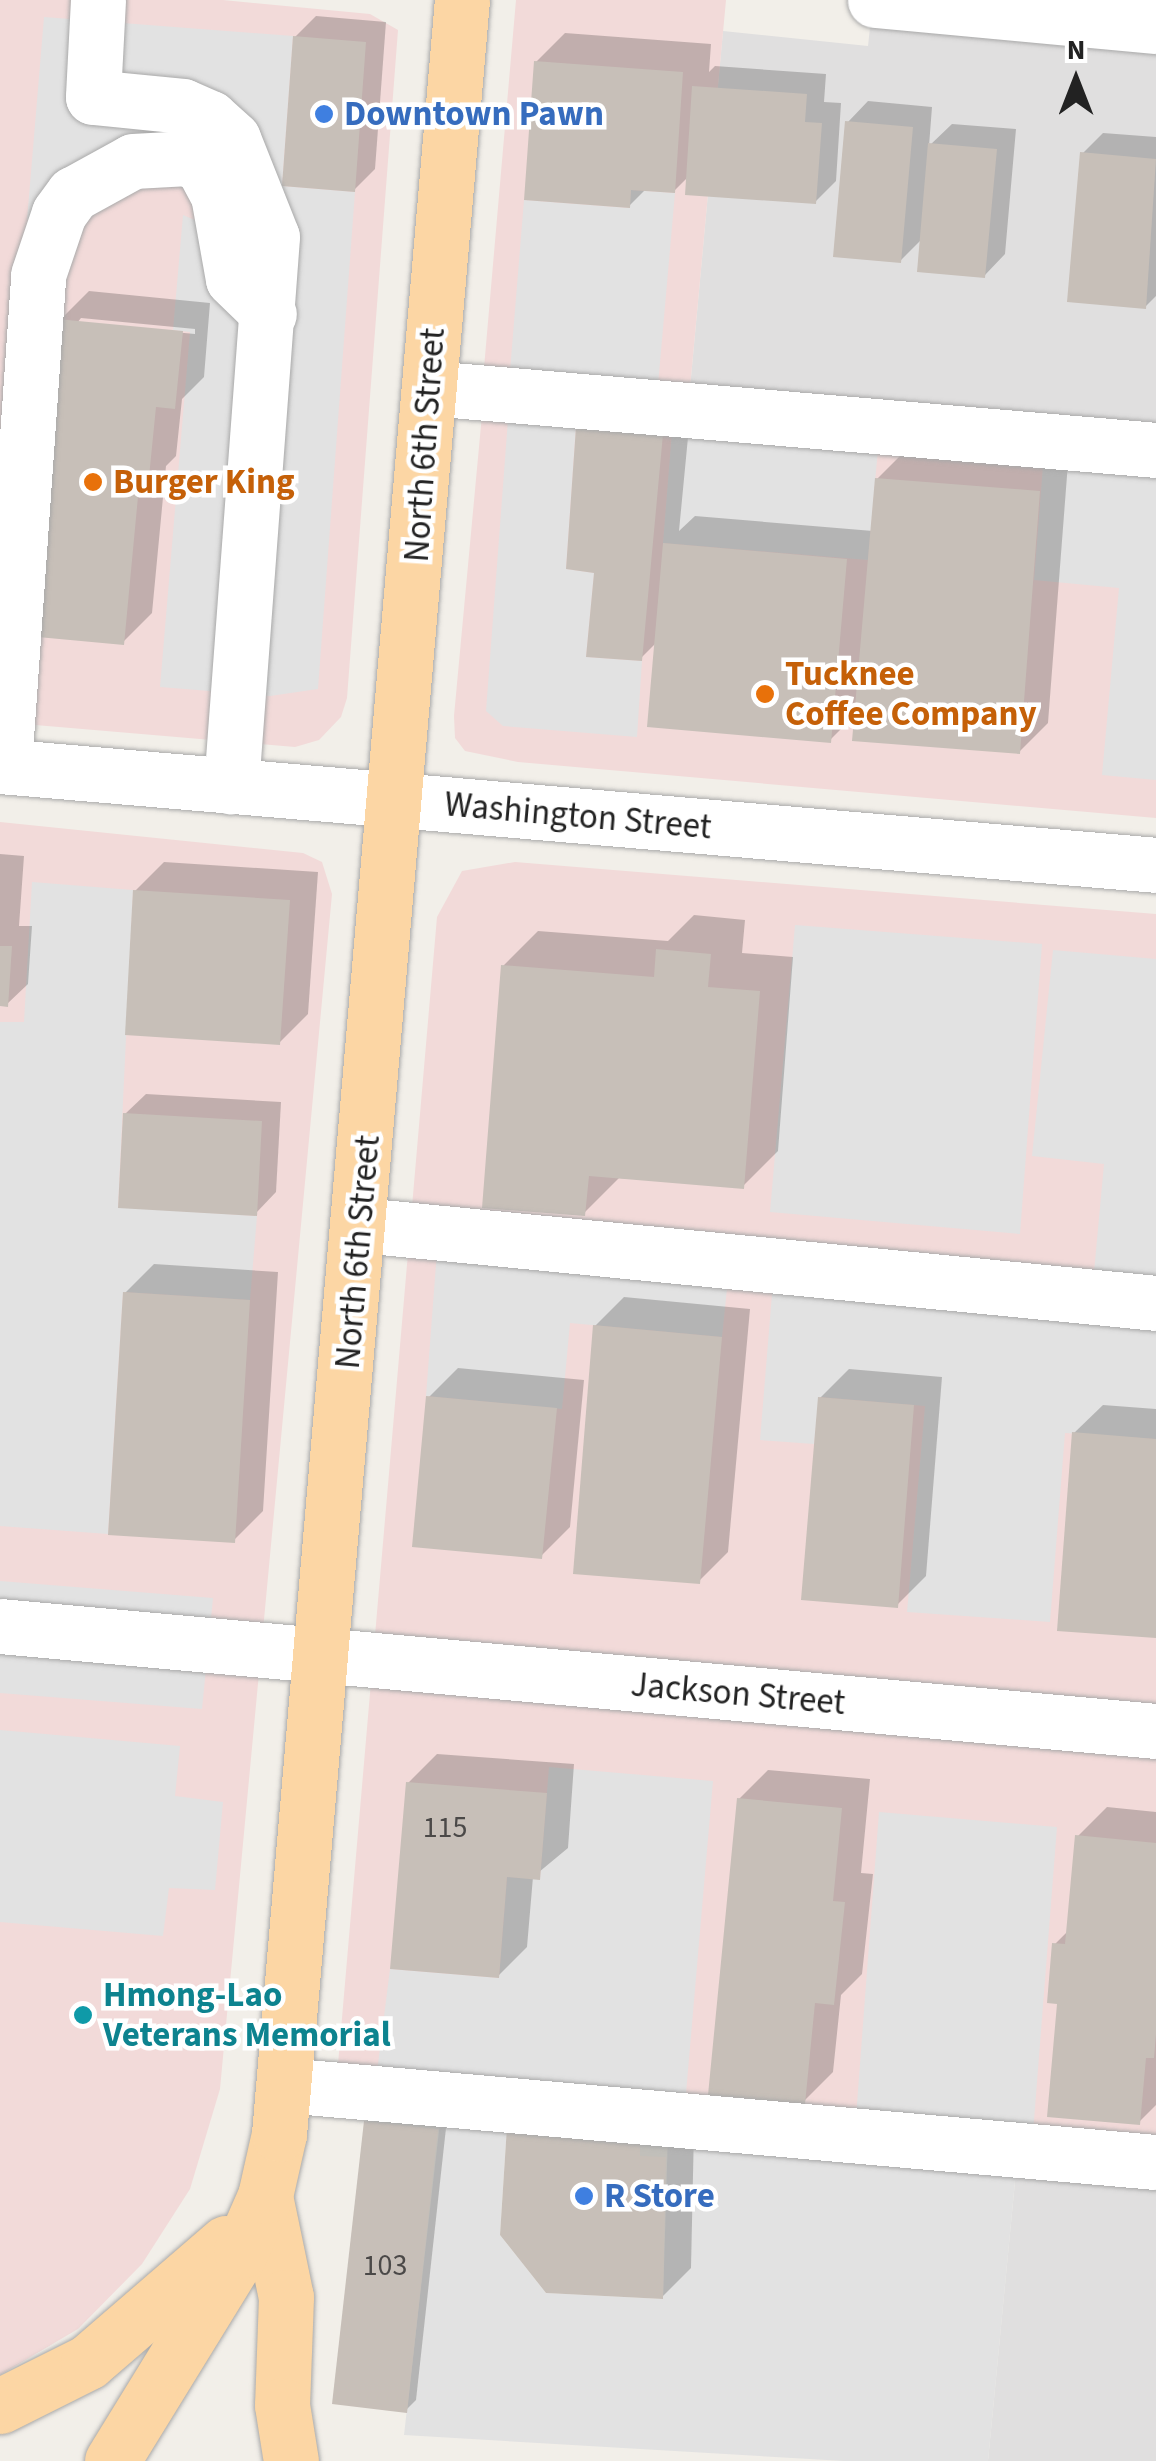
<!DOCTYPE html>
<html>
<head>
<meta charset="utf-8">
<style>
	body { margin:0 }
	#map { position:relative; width:1156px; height:2461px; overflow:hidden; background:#f2efe9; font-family:"Source Sans 3",sans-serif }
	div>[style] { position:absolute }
	.residential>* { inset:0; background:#e0dfdf }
	.commercial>* { inset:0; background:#f2dad9 }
	.parking>* { inset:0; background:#e2e2e2 }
	.shadow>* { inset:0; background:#0003 }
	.building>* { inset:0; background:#c7bfb8 }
	.roads { filter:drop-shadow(0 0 2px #a9a9a9) drop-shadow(0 0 2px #a9a9a9) }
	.minor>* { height:55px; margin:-27.5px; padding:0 27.5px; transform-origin:27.5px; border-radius:27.5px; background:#fff }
	.major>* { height:55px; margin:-27.5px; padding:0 27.5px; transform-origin:27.5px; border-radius:27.5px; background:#fcd6a4 }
	.dots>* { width:28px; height:28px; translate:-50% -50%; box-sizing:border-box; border:5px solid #fff; border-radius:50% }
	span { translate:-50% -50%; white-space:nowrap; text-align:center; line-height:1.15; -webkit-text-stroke:9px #fff; paint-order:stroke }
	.number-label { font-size:30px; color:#4b4948 }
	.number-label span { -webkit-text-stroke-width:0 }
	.shop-label { font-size:35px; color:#366cbe; font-weight:700 }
	.left { translate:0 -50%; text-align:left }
	.street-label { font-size:35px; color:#222 }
	.food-label { font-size:35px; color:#c56008; font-weight:700 }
	.culture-label { font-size:35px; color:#0d838f; font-weight:700 }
	.north { position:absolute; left:1026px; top:30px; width:100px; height:100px; -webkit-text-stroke:8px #fff; paint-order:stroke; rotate:0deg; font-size:28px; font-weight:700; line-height:40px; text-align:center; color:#222 }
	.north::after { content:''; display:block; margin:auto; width:35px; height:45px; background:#222; clip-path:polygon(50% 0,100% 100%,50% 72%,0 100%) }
</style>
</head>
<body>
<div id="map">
	<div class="residential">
		<div style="clip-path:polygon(873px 0,1156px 0,1156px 433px,690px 388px,723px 31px,868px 46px)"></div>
		<div style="clip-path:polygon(1017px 2161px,1156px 2175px,1156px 2461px,988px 2461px)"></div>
	</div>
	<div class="commercial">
		<div style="clip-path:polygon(0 0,223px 0,370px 14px,398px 30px,347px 698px,341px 717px,319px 740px,295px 747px,0 722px)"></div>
		<div style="clip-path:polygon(516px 0,726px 0,690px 388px,484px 368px)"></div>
		<div style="clip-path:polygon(483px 404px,1156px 463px,1156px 818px,518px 762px,465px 751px,455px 738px,454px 716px)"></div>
		<div style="clip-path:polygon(0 822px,303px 853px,322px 862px,332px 894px,220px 2089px,190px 2189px,142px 2264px,78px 2329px,0 2375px)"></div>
		<div style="clip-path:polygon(515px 862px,1156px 914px,1156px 2142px,337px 2076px,437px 917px,462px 871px)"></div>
	</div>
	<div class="parking">
		<div style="clip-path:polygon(44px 17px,293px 36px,282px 186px,355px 192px,318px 689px,270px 696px,160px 687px,190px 332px,173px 330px,183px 215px,243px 241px,222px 170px,59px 183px,27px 220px)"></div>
		<div style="clip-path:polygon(631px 190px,675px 193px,658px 385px,510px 371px,524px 200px,629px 208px)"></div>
		<div style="clip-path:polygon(509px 406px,577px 411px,566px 569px,594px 573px,586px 657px,642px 661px,637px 737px,503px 726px,486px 711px)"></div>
		<div style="clip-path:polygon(673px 419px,879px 438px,868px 560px,663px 543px)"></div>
		<div style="clip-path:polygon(1044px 453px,1156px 463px,1156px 780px,1102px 775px,1119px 588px,1034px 580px)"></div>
		<div style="clip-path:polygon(32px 882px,133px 890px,118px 1207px,257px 1216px,250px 1300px,123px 1292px,108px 1534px,0 1526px,0 1022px,24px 1022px)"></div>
		<div style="clip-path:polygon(795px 925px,1042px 944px,1020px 1234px,770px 1212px)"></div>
		<div style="clip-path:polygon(1053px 950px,1156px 959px,1156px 1279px,1094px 1272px,1104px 1164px,1032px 1156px)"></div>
		<div style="clip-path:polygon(437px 1251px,728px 1279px,722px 1337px,570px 1323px,562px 1409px,426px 1396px)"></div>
		<div style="clip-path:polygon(773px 1282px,1156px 1315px,1156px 1439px,1065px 1433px,1050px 1622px,907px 1612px,925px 1406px,819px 1397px,814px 1444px,760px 1440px)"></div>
		<div style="clip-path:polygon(0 1581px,213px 1598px,202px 1709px,0 1693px)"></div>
		<div style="clip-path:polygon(0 1730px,180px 1746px,175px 1796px,223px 1802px,215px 1890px,169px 1888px,163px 1936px,0 1922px)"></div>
		<div style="clip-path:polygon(549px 1767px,713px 1781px,685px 2105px,376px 2080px,390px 1969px,499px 1978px,507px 1877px,540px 1879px)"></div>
		<div style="clip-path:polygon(879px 1812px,1057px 1827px,1033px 2133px,856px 2117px)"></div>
		<div style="clip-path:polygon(441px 2113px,507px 2126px,500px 2235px,546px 2293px,663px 2299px,668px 2132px,1017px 2161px,988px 2461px,844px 2461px,404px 2435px)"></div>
	</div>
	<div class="shadow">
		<div style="clip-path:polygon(316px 16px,386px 22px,375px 169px,354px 190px,295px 37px)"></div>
		<div style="clip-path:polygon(565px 33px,711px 44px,709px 72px,715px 66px,826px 74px,824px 102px,841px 103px,836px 181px,815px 202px,689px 176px,674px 191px,646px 189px,629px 206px,536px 62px)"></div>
		<div style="clip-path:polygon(868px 101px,932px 107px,929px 146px,952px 124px,1016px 129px,1005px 254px,985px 275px,923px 238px,900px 261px,848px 122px)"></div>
		<div style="clip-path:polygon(1103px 133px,1156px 137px,1156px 296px,1146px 306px,1083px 153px)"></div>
		<div style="clip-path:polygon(evenodd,89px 291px,210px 303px,204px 377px,182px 399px,176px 456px,166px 466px,152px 613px,123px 642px,60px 320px,89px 291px,81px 318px,195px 329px,195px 334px,77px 323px,81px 318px)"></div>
		<div style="clip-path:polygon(691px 406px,679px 531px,695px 516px,873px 531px,877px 479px,906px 450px,1068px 463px,1048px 723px,1019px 752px,857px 713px,830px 740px,657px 642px,641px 658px,596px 570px,578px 428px)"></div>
		<div style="clip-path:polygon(0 854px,24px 856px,19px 926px,32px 926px,28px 984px,7px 1004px,0 1004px)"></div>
		<div style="clip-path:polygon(164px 862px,318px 872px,308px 1014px,279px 1043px,135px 891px)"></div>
		<div style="clip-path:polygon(694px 915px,745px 920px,742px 953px,793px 957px,778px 1151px,743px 1186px,619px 1178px,584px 1213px,503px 966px,538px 931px,668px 941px)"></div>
		<div style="clip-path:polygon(146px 1094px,281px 1102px,276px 1192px,256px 1213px,125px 1114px)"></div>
		<div style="clip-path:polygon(154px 1264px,278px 1272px,263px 1511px,234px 1540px,125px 1293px)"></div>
		<div style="clip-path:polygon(624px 1297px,750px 1309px,728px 1552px,699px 1581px,595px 1326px)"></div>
		<div style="clip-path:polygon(458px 1368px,584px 1380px,570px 1527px,541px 1556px,429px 1397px)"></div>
		<div style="clip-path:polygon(849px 1369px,942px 1377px,926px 1576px,897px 1605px,820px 1398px)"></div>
		<div style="clip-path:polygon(1103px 1405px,1156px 1409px,1156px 1636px,1074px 1433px)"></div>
		<div style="clip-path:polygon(437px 1754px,574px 1764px,568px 1848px,533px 1877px,527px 1947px,498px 1976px,408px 1783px)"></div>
		<div style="clip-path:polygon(768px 1770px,870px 1779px,861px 1873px,873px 1874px,862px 1974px,841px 1995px,833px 2072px,804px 2101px,739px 1799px)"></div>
		<div style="clip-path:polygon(1107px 1807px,1156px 1812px,1156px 2105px,1139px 2122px,1060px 2002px,1055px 1944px,1068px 1931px,1078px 1836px)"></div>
		<div style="clip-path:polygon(376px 2112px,447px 2119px,416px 2400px,406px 2410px,366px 2122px)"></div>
		<div style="clip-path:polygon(509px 2127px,694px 2129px,691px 2268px,662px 2297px)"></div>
	</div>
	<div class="building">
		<div style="clip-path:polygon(293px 36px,366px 42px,355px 192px,282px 186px)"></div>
		<div style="clip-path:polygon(534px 61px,683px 72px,675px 193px,631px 190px,630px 208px,524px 200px)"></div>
		<div style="clip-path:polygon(692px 86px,807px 94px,805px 122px,822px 123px,816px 204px,685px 195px)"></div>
		<div style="clip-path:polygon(845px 121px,913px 127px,901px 263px,833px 257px)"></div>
		<div style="clip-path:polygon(928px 143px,997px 149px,985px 278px,917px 272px)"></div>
		<div style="clip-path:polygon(1080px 152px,1156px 159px,1146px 309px,1067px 302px)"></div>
		<div style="clip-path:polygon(57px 319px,183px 331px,175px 409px,156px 407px,148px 487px,139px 486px,124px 645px,27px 636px)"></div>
		<div style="clip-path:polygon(576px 427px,663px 434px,642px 661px,586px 657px,594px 573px,566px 569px)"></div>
		<div style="clip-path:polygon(875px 478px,1040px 491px,1020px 754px,852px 741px)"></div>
		<div style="clip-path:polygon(663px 543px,847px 559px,831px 743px,647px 727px)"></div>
		<div style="clip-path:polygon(133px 890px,290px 900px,280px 1045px,125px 1035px)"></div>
		<div style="clip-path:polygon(0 946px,12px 946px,8px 1007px,0 1006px)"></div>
		<div style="clip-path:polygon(656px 949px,711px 954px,708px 987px,760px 991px,744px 1189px,589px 1176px,585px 1216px,482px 1208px,501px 965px,654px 977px)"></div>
		<div style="clip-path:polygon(123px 1113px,262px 1121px,257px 1216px,118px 1208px)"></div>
		<div style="clip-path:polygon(123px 1292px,250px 1300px,235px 1543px,108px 1535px)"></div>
		<div style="clip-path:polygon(593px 1325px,722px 1337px,700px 1584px,573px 1574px)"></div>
		<div style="clip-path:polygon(426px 1396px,557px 1408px,542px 1559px,412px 1547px)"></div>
		<div style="clip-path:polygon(818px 1397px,914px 1405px,898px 1608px,801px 1600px)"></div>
		<div style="clip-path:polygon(1072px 1432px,1156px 1439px,1156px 1638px,1057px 1631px)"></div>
		<div style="clip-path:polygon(406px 1782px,547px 1793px,540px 1880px,507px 1877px,499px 1978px,390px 1969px)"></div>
		<div style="clip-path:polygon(737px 1798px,842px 1808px,833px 1901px,845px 1902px,834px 2005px,815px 2003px,805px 2104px,708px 2095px)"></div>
		<div style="clip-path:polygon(1075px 1835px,1156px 1843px,1156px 2034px,1154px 2058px,1146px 2058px,1140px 2125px,1047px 2117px,1057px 2004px,1047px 2003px,1052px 1943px,1065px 1944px)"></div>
		<div style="clip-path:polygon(364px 2121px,438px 2129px,407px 2413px,332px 2404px)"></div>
		<div style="clip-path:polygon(507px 2126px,640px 2136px,640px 2156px,666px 2157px,663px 2299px,546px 2293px,500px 2235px)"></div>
	</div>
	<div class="roads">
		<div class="minor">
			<div style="left:98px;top:0;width:97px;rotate:93deg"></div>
			<div style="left:93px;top:97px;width:90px;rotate:5.7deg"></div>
			<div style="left:183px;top:106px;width:30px;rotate:24deg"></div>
			<div style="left:210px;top:118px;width:31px;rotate:42deg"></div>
			<div style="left:233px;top:139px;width:105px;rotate:68.3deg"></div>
			<div style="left:272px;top:237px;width:551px;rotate:94.27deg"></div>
			<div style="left:875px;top:0;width:282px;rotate:5.3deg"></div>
			<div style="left:429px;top:388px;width:730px;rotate:4.87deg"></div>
			<div style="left:0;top:766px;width:1160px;rotate:4.89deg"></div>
			<div style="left:4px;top:766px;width:492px;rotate:-86deg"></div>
			<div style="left:38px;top:275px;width:65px;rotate:-71.3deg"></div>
			<div style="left:59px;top:213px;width:24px;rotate:-54deg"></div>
			<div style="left:73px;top:194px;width:68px;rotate:-28.8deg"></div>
			<div style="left:133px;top:161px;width:55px;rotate:-3.1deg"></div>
			<div style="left:188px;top:158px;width:17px;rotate:31deg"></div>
			<div style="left:203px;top:167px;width:32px;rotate:62deg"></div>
			<div style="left:218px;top:195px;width:85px;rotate:79.9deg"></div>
			<div style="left:233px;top:279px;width:50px;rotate:44.2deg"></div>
			<div style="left:361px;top:1225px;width:799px;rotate:5.6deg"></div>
			<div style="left:0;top:1626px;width:1161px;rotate:5.19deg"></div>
			<div style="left:284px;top:2085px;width:875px;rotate:5.05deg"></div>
		</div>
		<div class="major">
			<div style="left:265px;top:2196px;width:103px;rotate:78.3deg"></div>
			<div style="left:286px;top:2297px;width:108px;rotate:92.1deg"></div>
			<div style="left:282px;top:2405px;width:57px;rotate:80.9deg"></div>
			<div style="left:0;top:2406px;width:98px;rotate:-26.6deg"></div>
			<div style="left:88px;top:2362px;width:182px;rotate:-40.8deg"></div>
			<div style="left:112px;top:2461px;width:246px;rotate:-58.4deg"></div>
			<div style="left:241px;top:2251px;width:60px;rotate:-66.4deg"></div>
			<div style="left:265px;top:2196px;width:64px;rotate:-77.3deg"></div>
			<div style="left:279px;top:2134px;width:2142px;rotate:-85.1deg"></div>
		</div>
	</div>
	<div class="dots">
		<div style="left:324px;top:114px;background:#3f7fe0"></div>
		<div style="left:93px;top:482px;background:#e8710a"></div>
		<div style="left:765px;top:694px;background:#e8710a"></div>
		<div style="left:83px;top:2015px;background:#0f9aa8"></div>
		<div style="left:584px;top:2196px;background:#3f7fe0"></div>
	</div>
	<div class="number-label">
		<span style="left:445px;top:1828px">115</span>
		<span style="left:385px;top:2266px">103</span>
	</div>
	<div class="shop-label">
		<span class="left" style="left:344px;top:114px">Downtown Pawn</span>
		<span class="left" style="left:604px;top:2196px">R Store</span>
	</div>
	<div class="street-label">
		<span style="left:425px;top:445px;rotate:-86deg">North 6th Street</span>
		<span style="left:578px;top:816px;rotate:5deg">Washington Street</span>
		<span style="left:358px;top:1252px;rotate:-85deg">North 6th Street</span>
		<span style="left:738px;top:1694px;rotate:5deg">Jackson Street</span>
	</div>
	<div class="food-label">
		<span class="left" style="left:113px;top:482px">Burger King</span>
		<span class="left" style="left:785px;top:694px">Tucknee<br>Coffee Company</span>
	</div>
	<div class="culture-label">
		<span class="left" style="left:103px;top:2015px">Hmong-Lao<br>Veterans Memorial</span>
	</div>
	<div class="north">N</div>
</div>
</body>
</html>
